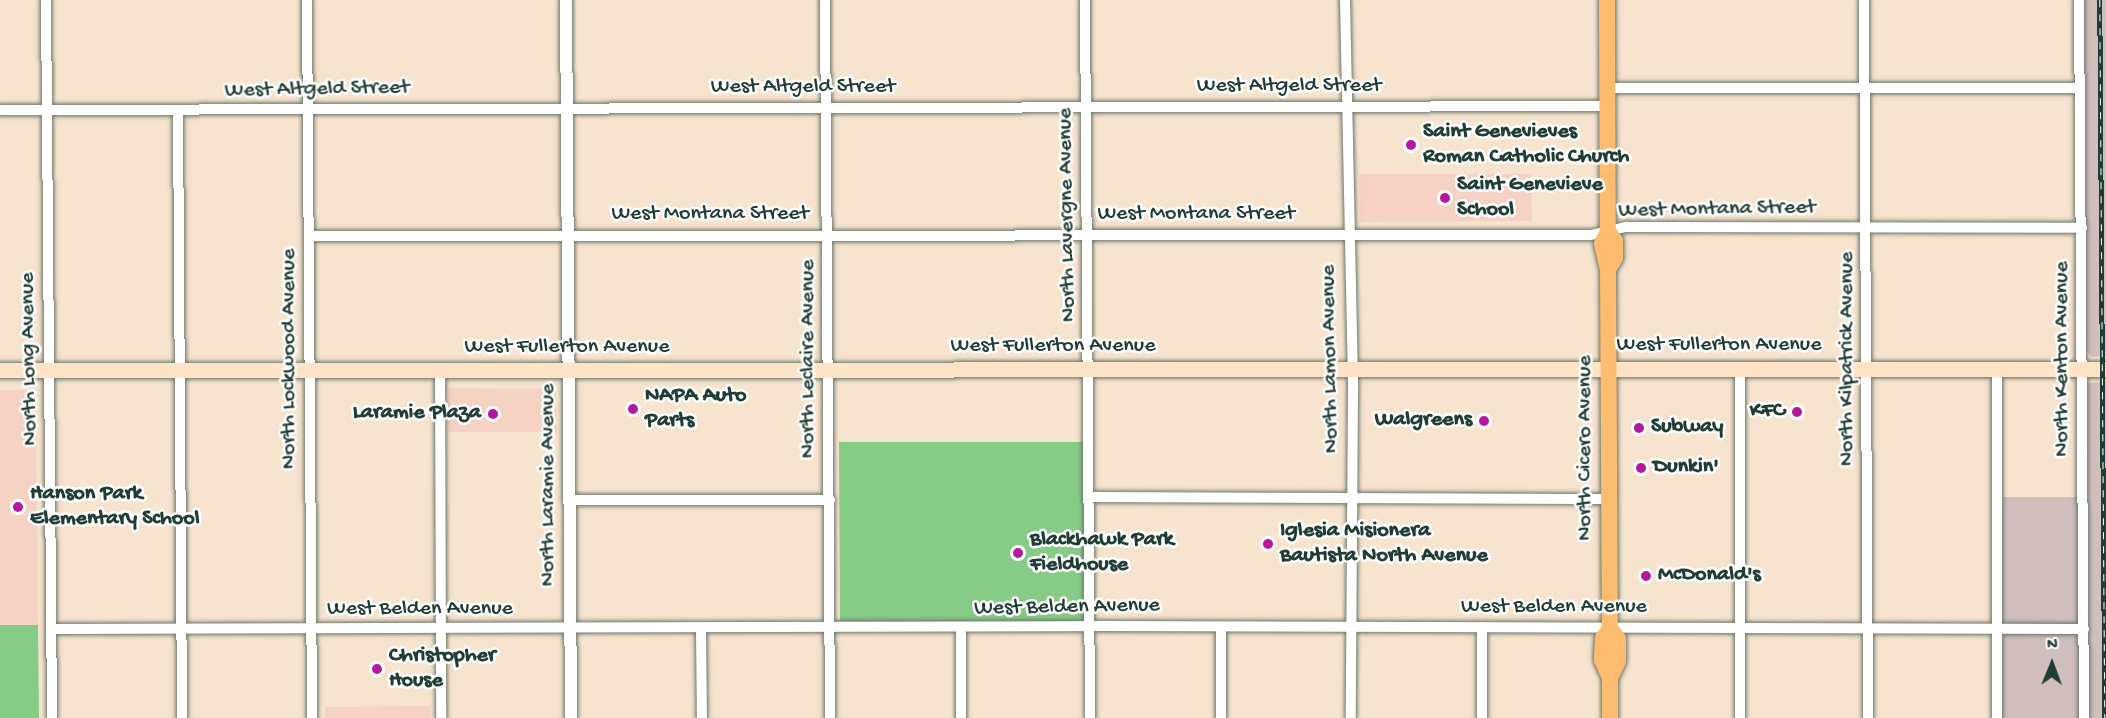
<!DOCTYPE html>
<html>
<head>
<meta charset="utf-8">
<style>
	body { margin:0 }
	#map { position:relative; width:2106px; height:718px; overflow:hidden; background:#f7e4cf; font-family:"Gochi Hand",sans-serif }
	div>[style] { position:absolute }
	.built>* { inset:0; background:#f5d2c3 }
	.industrial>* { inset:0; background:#d1bfbd }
	.green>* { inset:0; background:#86cc86 }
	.roads { filter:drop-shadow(0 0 2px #6b776a) drop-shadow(0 0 2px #6b776a) }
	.minor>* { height:10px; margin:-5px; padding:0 5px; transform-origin:5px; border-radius:5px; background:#fff }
	.tertiary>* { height:12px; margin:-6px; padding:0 6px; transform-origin:6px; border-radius:6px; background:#fff }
	.secondary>* { height:15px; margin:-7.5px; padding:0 7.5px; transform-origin:7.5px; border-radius:7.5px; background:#fee4c6 }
	.primary>* { height:16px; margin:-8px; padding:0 8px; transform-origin:8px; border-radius:8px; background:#fdbc70 }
	.rail>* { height:4.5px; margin-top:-2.25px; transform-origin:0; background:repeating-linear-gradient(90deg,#fff 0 7px,#1f3d34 0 14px); box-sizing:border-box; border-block:2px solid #1f3d34 }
	.dots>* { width:16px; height:16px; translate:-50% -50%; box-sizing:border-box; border:3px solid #fff; border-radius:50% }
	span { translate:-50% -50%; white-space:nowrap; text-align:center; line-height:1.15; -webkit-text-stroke:5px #fff; paint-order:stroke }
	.street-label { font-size:22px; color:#1f3d34 }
	.poi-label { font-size:22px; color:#1f3d34; font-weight:700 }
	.left { translate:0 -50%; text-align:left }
	.right { translate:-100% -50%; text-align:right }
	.north { position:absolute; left:2022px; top:634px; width:60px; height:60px; -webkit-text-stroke:4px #fff; paint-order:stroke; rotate:1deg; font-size:16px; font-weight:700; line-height:24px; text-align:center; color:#1f3d34 }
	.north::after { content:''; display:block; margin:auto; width:21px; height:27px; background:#1f3d34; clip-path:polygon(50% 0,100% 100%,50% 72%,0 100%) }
</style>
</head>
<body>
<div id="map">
	<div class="built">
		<div style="clip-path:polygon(1359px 174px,1531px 174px,1532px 221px,1360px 222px)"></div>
		<div style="clip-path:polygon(448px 388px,556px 389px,557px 432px,448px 432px)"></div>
		<div style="clip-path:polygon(0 390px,36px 390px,38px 625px,0 625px)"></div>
		<div style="clip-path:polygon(430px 706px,430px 718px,325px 718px,325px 707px)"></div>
	</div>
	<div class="industrial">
		<div style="clip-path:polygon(2083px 0,2106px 0,2106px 356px,2091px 357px,2086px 349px)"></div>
		<div style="clip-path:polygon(2106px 382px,2106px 718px,2002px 718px,2003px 497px,2086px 497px,2087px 383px)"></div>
	</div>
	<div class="green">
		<div style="clip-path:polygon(839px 442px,1083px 442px,1085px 622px,840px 621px)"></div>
		<div style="clip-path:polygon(0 625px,38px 625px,39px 718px,0 718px)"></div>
	</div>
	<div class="roads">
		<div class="minor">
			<div style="left:46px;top:0;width:718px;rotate:89.52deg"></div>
			<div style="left:307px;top:0;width:718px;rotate:89.6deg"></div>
			<div style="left:825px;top:0;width:718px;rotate:89.6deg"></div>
			<div style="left:1085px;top:0;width:718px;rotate:89.6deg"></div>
			<div style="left:1345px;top:0;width:391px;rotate:88.8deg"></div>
			<div style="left:1353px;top:391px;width:327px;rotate:90.4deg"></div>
			<div style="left:1864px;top:0;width:718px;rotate:89.68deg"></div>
			<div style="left:2079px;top:0;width:718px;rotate:89.6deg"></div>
			<div style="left:1607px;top:88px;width:473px"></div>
			<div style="left:0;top:110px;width:1607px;rotate:-0.14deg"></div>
			<div style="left:178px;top:110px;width:608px;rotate:89.62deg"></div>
			<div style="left:309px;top:236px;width:1282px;rotate:-0.04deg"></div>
			<div style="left:1591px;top:235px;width:37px;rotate:-13deg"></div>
			<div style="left:1627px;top:227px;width:455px;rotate:0.1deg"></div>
			<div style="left:440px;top:370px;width:348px;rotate:89.8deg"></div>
			<div style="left:1090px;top:497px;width:519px;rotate:0.22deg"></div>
			<div style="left:569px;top:500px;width:261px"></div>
			<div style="left:51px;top:629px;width:1051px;rotate:-0.16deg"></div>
			<div style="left:1102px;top:626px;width:982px;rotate:0.18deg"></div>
			<div style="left:701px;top:629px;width:89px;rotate:89.4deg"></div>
			<div style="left:961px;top:629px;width:89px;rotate:90deg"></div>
			<div style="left:1221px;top:718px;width:91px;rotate:-90deg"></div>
			<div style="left:1482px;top:718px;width:91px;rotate:-90deg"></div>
			<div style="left:1740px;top:718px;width:349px;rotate:-90deg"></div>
			<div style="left:1997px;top:718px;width:349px;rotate:-90deg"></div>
		</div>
		<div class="tertiary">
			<div style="left:566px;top:0;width:718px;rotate:89.6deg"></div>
		</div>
		<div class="secondary">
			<div style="left:0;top:370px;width:2106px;rotate:-0.03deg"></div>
		</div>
		<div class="primary">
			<div style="left:1607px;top:0;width:231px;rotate:89.8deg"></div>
			<div style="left:1608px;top:231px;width:14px;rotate:115deg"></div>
			<div style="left:1602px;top:244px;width:26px;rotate:77deg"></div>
			<div style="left:1608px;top:269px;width:359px;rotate:89.7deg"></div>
			<div style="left:1610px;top:628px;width:14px;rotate:54deg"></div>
			<div style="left:1618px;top:639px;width:22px;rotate:90deg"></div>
			<div style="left:1618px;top:661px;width:19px;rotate:115deg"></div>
			<div style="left:1608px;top:231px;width:12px;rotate:55deg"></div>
			<div style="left:1615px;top:241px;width:17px;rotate:90deg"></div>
			<div style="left:1615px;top:258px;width:13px;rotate:122deg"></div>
			<div style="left:1610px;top:628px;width:12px;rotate:125deg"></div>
			<div style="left:1603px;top:638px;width:22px;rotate:93deg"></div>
			<div style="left:1602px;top:660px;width:20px;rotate:66deg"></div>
			<div style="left:1610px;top:678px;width:40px;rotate:90deg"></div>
		</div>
	</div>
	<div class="rail">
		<div style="left:2100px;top:0;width:718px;rotate:89.6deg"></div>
	</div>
	<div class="dots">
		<div style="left:1411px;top:145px;background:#b5179e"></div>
		<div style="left:1445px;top:198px;background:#b5179e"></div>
		<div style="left:633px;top:409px;background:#b5179e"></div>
		<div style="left:1797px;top:412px;background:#b5179e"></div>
		<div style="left:493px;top:414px;background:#b5179e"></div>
		<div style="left:1484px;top:421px;background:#b5179e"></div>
		<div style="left:1639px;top:428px;background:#b5179e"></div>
		<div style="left:1641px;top:468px;background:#b5179e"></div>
		<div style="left:18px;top:507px;background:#b5179e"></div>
		<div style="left:1268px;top:544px;background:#b5179e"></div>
		<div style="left:1018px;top:553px;background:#b5179e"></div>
		<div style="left:1646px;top:576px;background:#b5179e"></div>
		<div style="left:377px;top:669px;background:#b5179e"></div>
	</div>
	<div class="street-label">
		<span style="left:1289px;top:87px">West Altgeld Street</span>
		<span style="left:803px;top:88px">West Altgeld Street</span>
		<span style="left:317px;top:90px;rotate:-1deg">West Altgeld Street</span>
		<span style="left:1717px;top:210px;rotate:-1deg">West Montana Street</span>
		<span style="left:710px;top:215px">West Montana Street</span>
		<span style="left:1068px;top:215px;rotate:-91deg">North Lavergne Avenue</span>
		<span style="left:1196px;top:215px">West Montana Street</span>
		<span style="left:1719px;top:346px">West Fullerton Avenue</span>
		<span style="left:1053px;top:347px">West Fullerton Avenue</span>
		<span style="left:567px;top:348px">West Fullerton Avenue</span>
		<span style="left:30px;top:359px;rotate:-91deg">North Long Avenue</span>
		<span style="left:290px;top:359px;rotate:-90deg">North Lockwood Avenue</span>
		<span style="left:809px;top:359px;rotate:-90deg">North Leclaire Avenue</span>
		<span style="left:1331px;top:359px;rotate:-91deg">North Lamon Avenue</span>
		<span style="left:1848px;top:359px;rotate:-90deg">North Kilpatrick Avenue</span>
		<span style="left:2063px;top:359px;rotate:-90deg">North Kenton Avenue</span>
		<span style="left:1586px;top:448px;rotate:-90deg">North Cicero Avenue</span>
		<span style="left:549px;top:485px;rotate:-90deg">North Laramie Avenue</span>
		<span style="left:1067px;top:608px;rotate:-1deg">West Belden Avenue</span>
		<span style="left:1554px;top:608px">West Belden Avenue</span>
		<span style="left:420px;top:610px">West Belden Avenue</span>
	</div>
	<div class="poi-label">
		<span class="left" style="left:1423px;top:145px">Saint Genevieves<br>Roman Catholic Church</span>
		<span class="left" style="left:1457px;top:198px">Saint Genevieve<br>School</span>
		<span class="left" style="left:645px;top:409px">NAPA Auto<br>Parts</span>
		<span class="right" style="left:1785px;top:412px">KFC</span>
		<span class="right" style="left:481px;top:414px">Laramie Plaza</span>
		<span class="right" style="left:1472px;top:421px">Walgreens</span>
		<span class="left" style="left:1651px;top:428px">Subway</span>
		<span class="left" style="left:1653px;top:468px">Dunkin'</span>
		<span class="left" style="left:30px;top:507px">Hanson Park<br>Elementary School</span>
		<span class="left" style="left:1280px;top:544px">Iglesia Misionera<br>Bautista North Avenue</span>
		<span class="left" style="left:1030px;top:553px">Blackhawk Park<br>Fieldhouse</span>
		<span class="left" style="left:1658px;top:576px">McDonald's</span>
		<span class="left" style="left:389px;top:669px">Christopher<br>House</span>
	</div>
	<div class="north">N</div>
</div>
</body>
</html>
